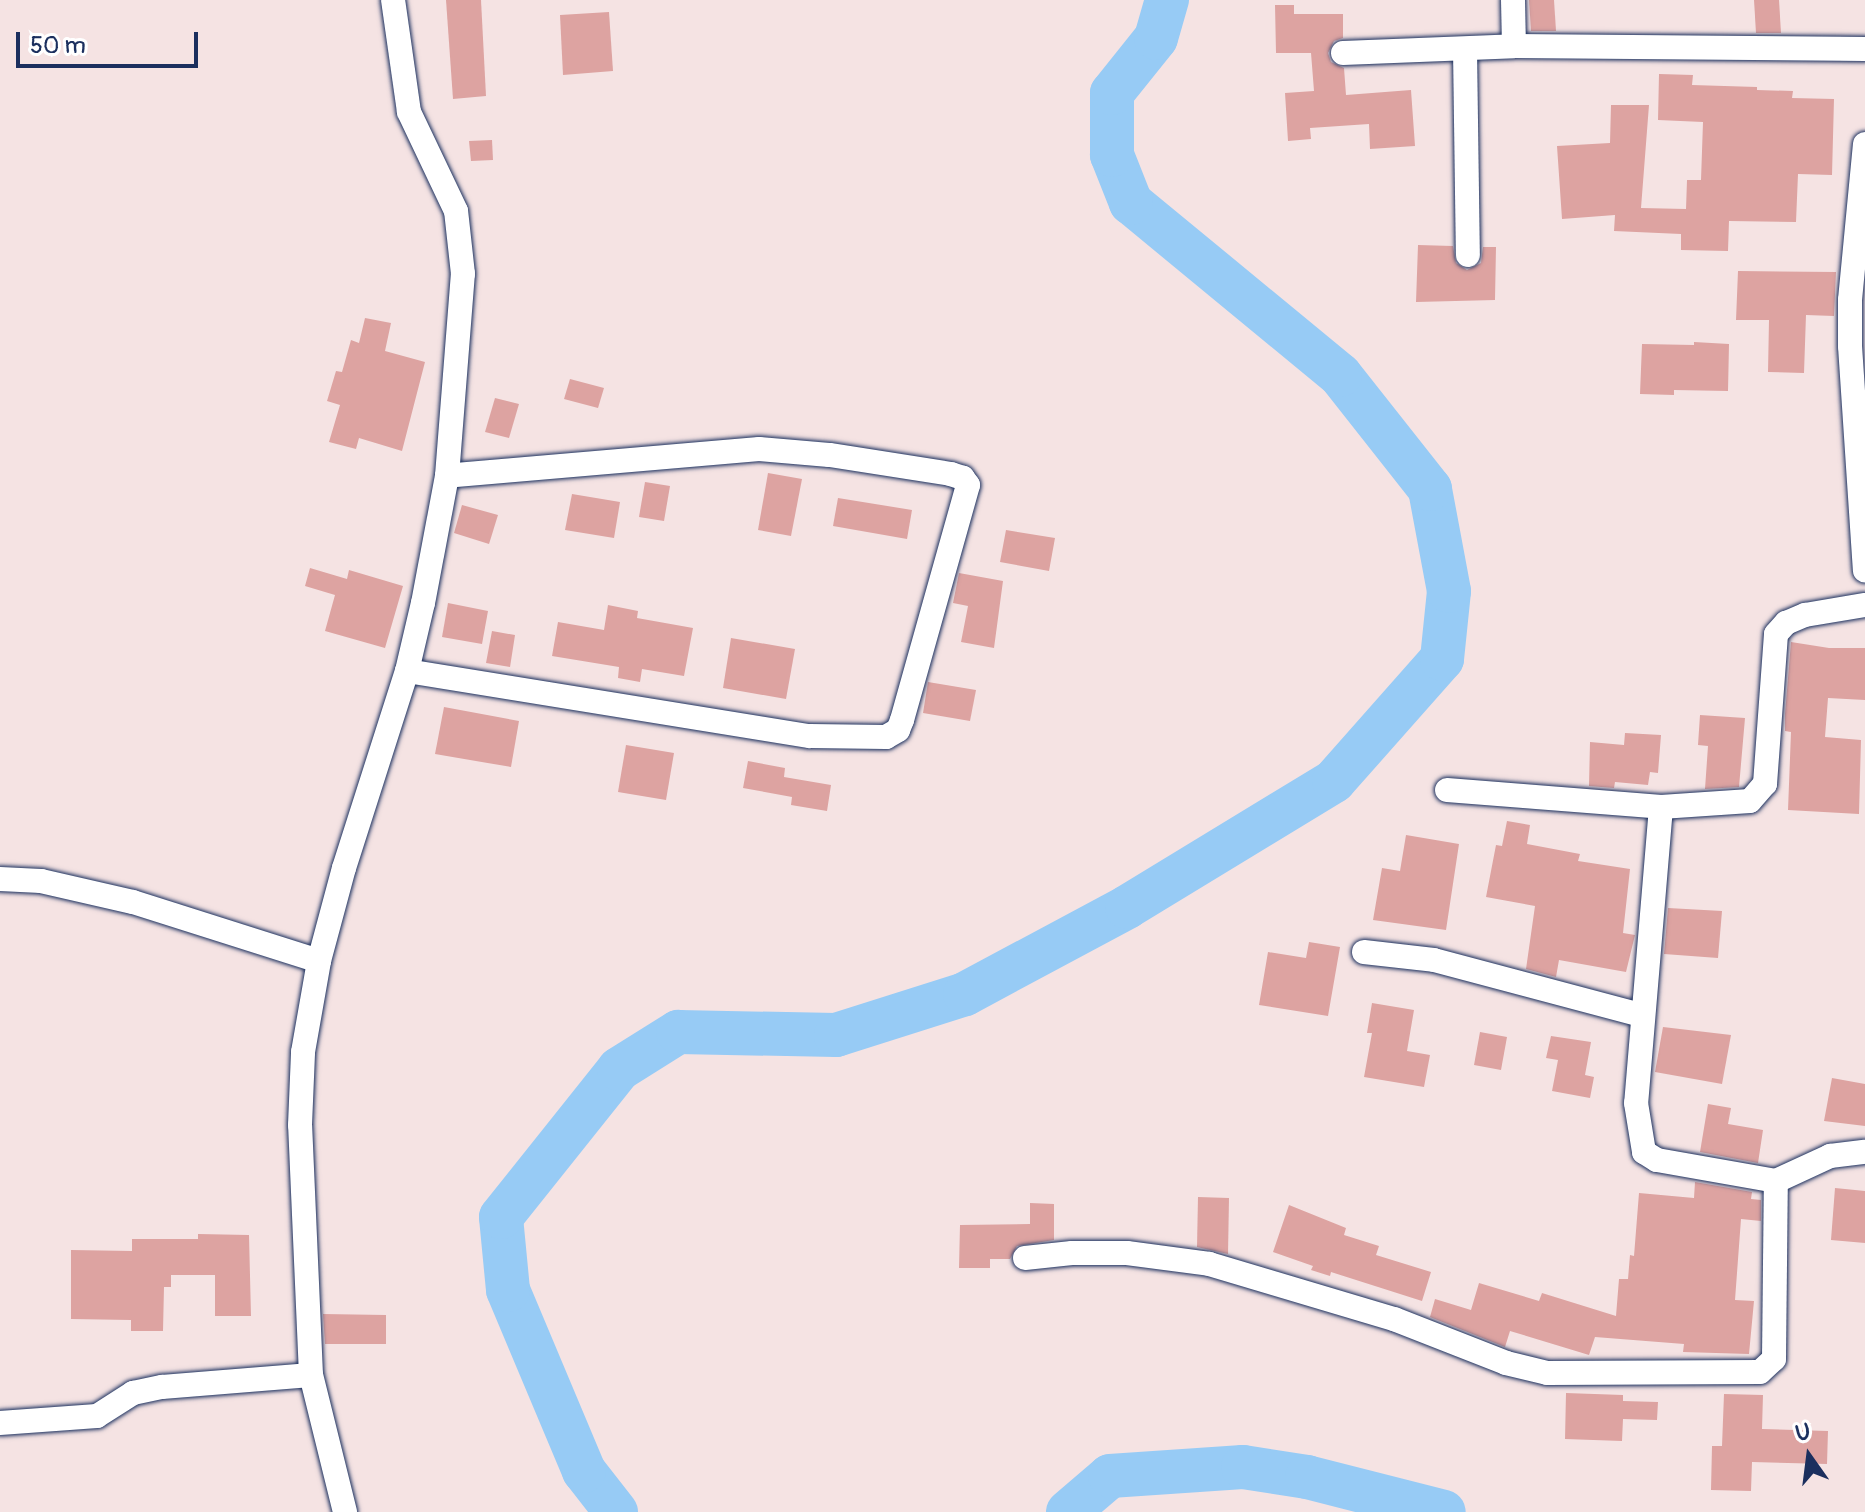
<!DOCTYPE html>
<html>
<head>
<meta charset="utf-8">
<style>
	body { margin:0 }
	#map { position:relative; width:1865px; height:1512px; overflow:hidden; background:#f5e3e3; font-family:Pangolin,sans-serif }
	div>[style] { position:absolute }
	.river>* { height:44px; margin:-22px; padding:0 22px; transform-origin:22px; border-radius:22px; background:#97cbf5 }
	.building>* { inset:0; background:#dda3a1 }
	.roads { filter:drop-shadow(0 0 2px #1b2f5e) drop-shadow(0 0 2px #1b2f5e) }
	.street>* { height:24px; margin:-12px; padding:0 12px; transform-origin:12px; border-radius:12px; background:#fff }
	span { translate:-50% -50%; white-space:nowrap; text-align:center; line-height:1.15; -webkit-text-stroke:8px #fff; paint-order:stroke }
	.north { position:absolute; left:1769px; top:1416px; width:80px; height:80px; -webkit-text-stroke:6px #fff; paint-order:stroke; rotate:346deg; font-size:22px; font-weight:700; line-height:32px; text-align:center; color:#1b2f5e }
	.north::after { content:''; display:block; margin:auto; width:28px; height:36px; background:#1b2f5e; clip-path:polygon(50% 0,100% 100%,50% 72%,0 100%) }
	.scale { position:absolute; left:16px; top:32px; width:182px; height:36px; box-sizing:border-box; border:4px solid #1b2f5e; border-top:0; padding-left:10px; font-size:24px; line-height:28px; white-space:nowrap; color:#1b2f5e; -webkit-text-stroke:6px #fff; paint-order:stroke }
</style>
</head>
<body>
<div id="map">
	<div class="river">
		<div style="left:616px;top:1512px;width:52px;rotate:-128deg"></div>
		<div style="left:584px;top:1471px;width:196px;rotate:-112.8deg"></div>
		<div style="left:508px;top:1290px;width:73px;rotate:-95.5deg"></div>
		<div style="left:501px;top:1217px;width:189px;rotate:-51.4deg"></div>
		<div style="left:619px;top:1069px;width:70px;rotate:-32.1deg"></div>
		<div style="left:678px;top:1032px;width:158px;rotate:1.1deg"></div>
		<div style="left:836px;top:1035px;width:135px;rotate:-17.6deg"></div>
		<div style="left:965px;top:994px;width:184px;rotate:-28.2deg"></div>
		<div style="left:1127px;top:907px;width:242px;rotate:-31.3deg"></div>
		<div style="left:1334px;top:781px;width:163px;rotate:-48.5deg"></div>
		<div style="left:1442px;top:659px;width:68px;rotate:-84.1deg"></div>
		<div style="left:1449px;top:591px;width:104px;rotate:-100.6deg"></div>
		<div style="left:1430px;top:489px;width:145px;rotate:-128.3deg"></div>
		<div style="left:1340px;top:375px;width:271px;rotate:-140.5deg"></div>
		<div style="left:1131px;top:203px;width:52px;rotate:-111.6deg"></div>
		<div style="left:1112px;top:155px;width:62px;rotate:-90deg"></div>
		<div style="left:1112px;top:93px;width:70px;rotate:-51.3deg"></div>
		<div style="left:1156px;top:38px;width:40px;rotate:-74deg"></div>
		<div style="left:1068px;top:1512px;width:55px;rotate:-40.6deg"></div>
		<div style="left:1110px;top:1476px;width:133px;rotate:-3.9deg"></div>
		<div style="left:1243px;top:1467px;width:65px;rotate:8.9deg"></div>
		<div style="left:1307px;top:1477px;width:141px;rotate:14.3deg"></div>
	</div>
	<div class="building">
		<div style="clip-path:polygon(446px 0,481px 0,486px 96px,453px 99px)"></div>
		<div style="clip-path:polygon(1529px 0,1554px 0,1556px 31px,1531px 31px)"></div>
		<div style="clip-path:polygon(1754px 0,1779px 0,1781px 33px,1756px 33px)"></div>
		<div style="clip-path:polygon(1275px 5px,1294px 5px,1294px 14px,1343px 14px,1343px 38px,1334px 41px,1328px 53px,1331px 62px,1344px 68px,1346px 95px,1411px 90px,1415px 146px,1370px 149px,1369px 124px,1310px 128px,1311px 139px,1288px 141px,1285px 93px,1314px 91px,1311px 53px,1276px 53px)"></div>
		<div style="clip-path:polygon(609px 12px,613px 71px,563px 75px,560px 15px)"></div>
		<div style="clip-path:polygon(1659px 74px,1693px 75px,1692px 85px,1757px 87px,1757px 90px,1793px 91px,1792px 98px,1834px 99px,1832px 175px,1798px 174px,1796px 222px,1729px 221px,1728px 251px,1681px 250px,1681px 234px,1614px 231px,1615px 215px,1562px 219px,1557px 146px,1610px 143px,1611px 105px,1649px 105px,1641px 208px,1686px 209px,1687px 180px,1701px 180px,1703px 122px,1658px 120px)"></div>
		<div style="clip-path:polygon(492px 140px,493px 160px,471px 161px,469px 141px)"></div>
		<div style="clip-path:polygon(1418px 245px,1453px 246px,1456px 263px,1467px 270px,1481px 263px,1483px 247px,1496px 247px,1495px 300px,1416px 302px)"></div>
		<div style="clip-path:polygon(1738px 271px,1836px 272px,1834px 316px,1806px 315px,1804px 373px,1768px 372px,1769px 320px,1736px 320px)"></div>
		<div style="clip-path:polygon(365px 318px,391px 323px,385px 351px,425px 362px,402px 451px,359px 438px,356px 449px,329px 442px,340px 405px,327px 401px,336px 371px,342px 372px,351px 340px,359px 343px)"></div>
		<div style="clip-path:polygon(1694px 342px,1729px 344px,1728px 391px,1674px 390px,1674px 395px,1640px 394px,1642px 344px,1694px 345px)"></div>
		<div style="clip-path:polygon(570px 379px,604px 388px,598px 408px,564px 399px)"></div>
		<div style="clip-path:polygon(495px 398px,519px 404px,509px 438px,485px 432px)"></div>
		<div style="clip-path:polygon(768px 473px,802px 479px,791px 536px,758px 530px)"></div>
		<div style="clip-path:polygon(645px 482px,670px 486px,664px 521px,639px 517px)"></div>
		<div style="clip-path:polygon(572px 494px,620px 502px,614px 538px,565px 530px)"></div>
		<div style="clip-path:polygon(838px 498px,912px 510px,907px 539px,833px 526px)"></div>
		<div style="clip-path:polygon(462px 505px,498px 515px,489px 544px,454px 533px)"></div>
		<div style="clip-path:polygon(1006px 530px,1055px 538px,1049px 571px,1000px 562px)"></div>
		<div style="clip-path:polygon(310px 568px,347px 579px,349px 570px,403px 586px,385px 648px,325px 631px,335px 595px,305px 586px)"></div>
		<div style="clip-path:polygon(959px 573px,1003px 581px,994px 648px,961px 642px,968px 606px,953px 603px)"></div>
		<div style="clip-path:polygon(448px 603px,488px 611px,482px 644px,442px 637px)"></div>
		<div style="clip-path:polygon(608px 605px,638px 611px,637px 618px,693px 628px,684px 676px,642px 669px,640px 682px,618px 678px,619px 667px,552px 656px,558px 622px,604px 630px)"></div>
		<div style="clip-path:polygon(492px 631px,515px 635px,510px 667px,486px 663px)"></div>
		<div style="clip-path:polygon(731px 638px,795px 649px,786px 699px,723px 688px)"></div>
		<div style="clip-path:polygon(1791px 642px,1829px 648px,1865px 648px,1865px 700px,1828px 698px,1825px 737px,1861px 740px,1859px 814px,1788px 810px,1791px 732px,1785px 731px,1785px 714px)"></div>
		<div style="clip-path:polygon(928px 682px,976px 690px,970px 721px,923px 713px)"></div>
		<div style="clip-path:polygon(444px 707px,519px 721px,511px 767px,435px 754px)"></div>
		<div style="clip-path:polygon(1700px 715px,1745px 718px,1739px 787px,1705px 789px,1708px 746px,1698px 745px)"></div>
		<div style="clip-path:polygon(1625px 733px,1661px 735px,1658px 773px,1650px 772px,1648px 785px,1615px 782px,1614px 788px,1589px 786px,1590px 742px,1624px 745px)"></div>
		<div style="clip-path:polygon(626px 745px,674px 753px,666px 800px,618px 792px)"></div>
		<div style="clip-path:polygon(748px 761px,785px 768px,784px 777px,831px 785px,827px 811px,791px 805px,792px 797px,743px 788px)"></div>
		<div style="clip-path:polygon(1507px 821px,1530px 825px,1527px 844px,1580px 854px,1578px 861px,1630px 869px,1623px 933px,1635px 935px,1626px 972px,1559px 960px,1556px 977px,1526px 969px,1535px 906px,1486px 897px,1496px 845px,1502px 846px)"></div>
		<div style="clip-path:polygon(1406px 835px,1459px 844px,1446px 930px,1373px 920px,1382px 868px,1400px 871px)"></div>
		<div style="clip-path:polygon(1668px 908px,1722px 911px,1718px 958px,1664px 954px)"></div>
		<div style="clip-path:polygon(1309px 942px,1340px 947px,1328px 1016px,1259px 1005px,1268px 952px,1306px 958px)"></div>
		<div style="clip-path:polygon(1372px 1003px,1414px 1010px,1407px 1051px,1430px 1055px,1424px 1087px,1364px 1077px,1372px 1033px,1367px 1033px)"></div>
		<div style="clip-path:polygon(1663px 1027px,1731px 1035px,1722px 1084px,1655px 1072px)"></div>
		<div style="clip-path:polygon(1480px 1032px,1507px 1037px,1501px 1070px,1474px 1065px)"></div>
		<div style="clip-path:polygon(1551px 1036px,1591px 1042px,1585px 1075px,1594px 1077px,1590px 1098px,1552px 1091px,1558px 1060px,1546px 1058px)"></div>
		<div style="clip-path:polygon(1832px 1078px,1865px 1084px,1865px 1126px,1824px 1121px)"></div>
		<div style="clip-path:polygon(1708px 1104px,1731px 1108px,1728px 1124px,1763px 1130px,1758px 1163px,1700px 1152px)"></div>
		<div style="clip-path:polygon(1695px 1182px,1752px 1192px,1751px 1199px,1761px 1200px,1761px 1221px,1741px 1219px,1735px 1300px,1754px 1301px,1749px 1354px,1683px 1352px,1684px 1344px,1595px 1337px,1589px 1355px,1510px 1331px,1505px 1347px,1430px 1317px,1435px 1299px,1471px 1310px,1479px 1283px,1539px 1301px,1542px 1293px,1616px 1316px,1619px 1279px,1628px 1279px,1630px 1255px,1634px 1256px,1639px 1193px,1694px 1198px)"></div>
		<div style="clip-path:polygon(1835px 1188px,1865px 1191px,1865px 1243px,1831px 1240px)"></div>
		<div style="clip-path:polygon(1198px 1197px,1229px 1198px,1228px 1254px,1197px 1247px)"></div>
		<div style="clip-path:polygon(1030px 1203px,1054px 1204px,1054px 1240px,1017px 1246px,1010px 1259px,990px 1259px,990px 1268px,959px 1268px,960px 1225px,1030px 1224px)"></div>
		<div style="clip-path:polygon(1289px 1205px,1346px 1228px,1344px 1235px,1379px 1246px,1376px 1255px,1431px 1272px,1422px 1301px,1331px 1272px,1330px 1276px,1311px 1270px,1313px 1266px,1273px 1252px)"></div>
		<div style="clip-path:polygon(198px 1234px,249px 1235px,251px 1316px,215px 1316px,215px 1275px,171px 1275px,171px 1287px,164px 1287px,163px 1331px,131px 1331px,131px 1320px,71px 1319px,71px 1250px,132px 1251px,132px 1239px,198px 1239px)"></div>
		<div style="clip-path:polygon(323px 1314px,386px 1315px,386px 1344px,325px 1344px)"></div>
		<div style="clip-path:polygon(1566px 1393px,1623px 1395px,1623px 1401px,1658px 1402px,1657px 1420px,1623px 1419px,1622px 1441px,1565px 1439px)"></div>
		<div style="clip-path:polygon(1724px 1394px,1763px 1395px,1762px 1429px,1828px 1431px,1827px 1464px,1752px 1462px,1751px 1491px,1711px 1490px,1712px 1446px,1722px 1446px)"></div>
	</div>
	<div class="roads">
		<div class="street">
			<div style="left:1513px;top:0;width:46px;rotate:88.8deg"></div>
			<div style="left:1465px;top:49px;width:206px;rotate:89.2deg"></div>
			<div style="left:1343px;top:53px;width:171px;rotate:-2.3deg"></div>
			<div style="left:1514px;top:46px;width:351px;rotate:0.5deg"></div>
			<div style="left:1865px;top:144px;width:157px;rotate:95.5deg"></div>
			<div style="left:1850px;top:300px;width:46px;rotate:90deg"></div>
			<div style="left:1850px;top:346px;width:225px;rotate:86.2deg"></div>
			<div style="left:407px;top:671px;width:408px;rotate:9.2deg"></div>
			<div style="left:810px;top:736px;width:76px;rotate:0.8deg"></div>
			<div style="left:886px;top:737px;width:14px;rotate:-30deg"></div>
			<div style="left:898px;top:730px;width:11px;rotate:-68deg"></div>
			<div style="left:902px;top:720px;width:244px;rotate:-74.3deg"></div>
			<div style="left:968px;top:485px;width:9px;rotate:-126deg"></div>
			<div style="left:963px;top:478px;width:13px;rotate:-162deg"></div>
			<div style="left:951px;top:474px;width:123px;rotate:-171.1deg"></div>
			<div style="left:829px;top:455px;width:70px;rotate:-175.1deg"></div>
			<div style="left:759px;top:449px;width:313px;rotate:175.1deg"></div>
			<div style="left:1447px;top:790px;width:215px;rotate:4.5deg"></div>
			<div style="left:1661px;top:807px;width:89px;rotate:-3.9deg"></div>
			<div style="left:1750px;top:801px;width:23px;rotate:-49deg"></div>
			<div style="left:1765px;top:784px;width:150px;rotate:-85.8deg"></div>
			<div style="left:1776px;top:634px;width:15px;rotate:-48deg"></div>
			<div style="left:1786px;top:623px;width:21px;rotate:-23deg"></div>
			<div style="left:1805px;top:615px;width:61px;rotate:-9.5deg"></div>
			<div style="left:1661px;top:807px;width:297px;rotate:94.8deg"></div>
			<div style="left:1636px;top:1103px;width:50px;rotate:80.7deg"></div>
			<div style="left:1644px;top:1152px;width:15px;rotate:32deg"></div>
			<div style="left:1657px;top:1160px;width:121px;rotate:10deg"></div>
			<div style="left:1776px;top:1181px;width:60px;rotate:-24.8deg"></div>
			<div style="left:1830px;top:1156px;width:35px;rotate:-7deg"></div>
			<div style="left:0;top:879px;width:41px;rotate:2.8deg"></div>
			<div style="left:41px;top:881px;width:94px;rotate:12.9deg"></div>
			<div style="left:133px;top:902px;width:195px;rotate:17.6deg"></div>
			<div style="left:1364px;top:952px;width:70px;rotate:6.5deg"></div>
			<div style="left:1434px;top:960px;width:214px;rotate:14.9deg"></div>
			<div style="left:1025px;top:1258px;width:47px;rotate:-6.1deg"></div>
			<div style="left:1072px;top:1253px;width:55px"></div>
			<div style="left:1127px;top:1253px;width:83px;rotate:7.6deg"></div>
			<div style="left:1209px;top:1264px;width:193px;rotate:16.6deg"></div>
			<div style="left:1394px;top:1319px;width:120px;rotate:21.4deg"></div>
			<div style="left:1506px;top:1363px;width:42px;rotate:13.7deg"></div>
			<div style="left:1547px;top:1373px;width:213px;rotate:-0.3deg"></div>
			<div style="left:1760px;top:1372px;width:19px;rotate:-43deg"></div>
			<div style="left:1774px;top:1359px;width:178px;rotate:-89.4deg"></div>
			<div style="left:0;top:1423px;width:97px;rotate:-4.1deg"></div>
			<div style="left:97px;top:1416px;width:43px;rotate:-32.6deg"></div>
			<div style="left:133px;top:1393px;width:30px;rotate:-12deg"></div>
			<div style="left:162px;top:1387px;width:149px;rotate:-4.6deg"></div>
			<div style="left:345px;top:1512px;width:141px;rotate:-103.9deg"></div>
			<div style="left:311px;top:1375px;width:250px;rotate:-92.5deg"></div>
			<div style="left:300px;top:1125px;width:73px;rotate:-87.6deg"></div>
			<div style="left:303px;top:1052px;width:92px;rotate:-80deg"></div>
			<div style="left:319px;top:961px;width:96px;rotate:-75deg"></div>
			<div style="left:344px;top:868px;width:207px;rotate:-72.3deg"></div>
			<div style="left:407px;top:671px;width:70px;rotate:-76.8deg"></div>
			<div style="left:423px;top:603px;width:129px;rotate:-79.3deg"></div>
			<div style="left:447px;top:476px;width:203px;rotate:-85.5deg"></div>
			<div style="left:463px;top:274px;width:63px;rotate:-96.3deg"></div>
			<div style="left:456px;top:211px;width:110px;rotate:-115.4deg"></div>
			<div style="left:409px;top:112px;width:113px;rotate:-98.1deg"></div>
		</div>
	</div>
	<div class="north">U</div>
	<div class="scale">50 m</div>
</div>
</body>
</html>
